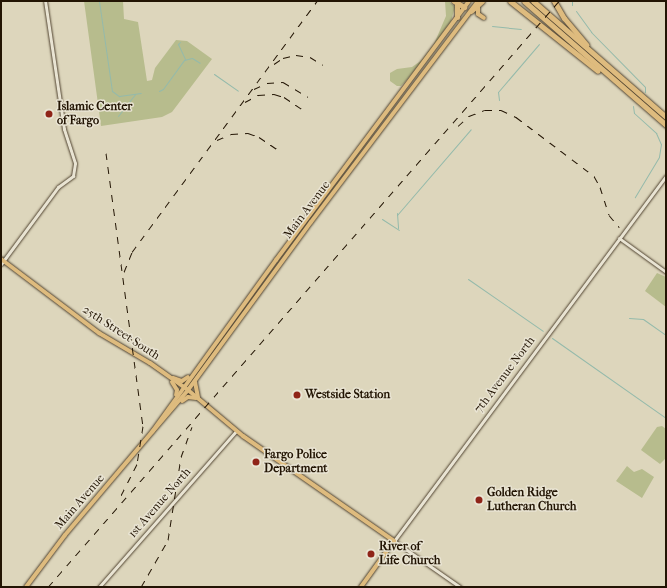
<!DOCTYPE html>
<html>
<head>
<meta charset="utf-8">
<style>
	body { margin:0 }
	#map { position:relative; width:667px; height:588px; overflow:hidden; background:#ddd6bc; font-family:"IM FELL French Canon",serif }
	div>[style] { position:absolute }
	.green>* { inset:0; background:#b7bc8d }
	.stream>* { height:1px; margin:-0.5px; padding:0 0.5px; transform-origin:0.5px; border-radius:0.5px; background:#94baab }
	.roads { filter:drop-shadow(0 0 1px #514431) drop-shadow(0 0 1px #514431) }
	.minor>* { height:3px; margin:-1.5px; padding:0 1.5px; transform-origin:1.5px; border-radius:1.5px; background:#e9e4d3 }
	.major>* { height:4px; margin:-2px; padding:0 2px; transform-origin:2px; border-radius:2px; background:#debb7e }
	.highway>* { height:5px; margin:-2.5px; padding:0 2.5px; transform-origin:2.5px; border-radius:2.5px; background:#debb7e }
	.rail>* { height:1px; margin-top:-0.5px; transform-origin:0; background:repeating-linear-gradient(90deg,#221403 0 7px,transparent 0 14px) }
	.dots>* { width:11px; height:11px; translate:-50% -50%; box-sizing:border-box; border:2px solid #e9e4d3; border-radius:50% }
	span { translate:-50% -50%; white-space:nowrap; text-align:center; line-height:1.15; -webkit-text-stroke:3px #e9e4d3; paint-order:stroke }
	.poi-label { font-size:12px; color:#221403; font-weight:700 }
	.left { translate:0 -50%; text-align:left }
	.street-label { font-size:12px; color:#221403 }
	.frame { position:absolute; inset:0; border:2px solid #221403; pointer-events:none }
</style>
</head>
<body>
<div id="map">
	<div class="green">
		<div style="clip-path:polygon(84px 1px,123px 1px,124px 19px,138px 22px,147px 81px,152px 80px,155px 68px,176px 40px,187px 41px,212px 59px,172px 112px,162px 117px,101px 126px)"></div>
		<div style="clip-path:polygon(445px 1px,449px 1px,455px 7px,451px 21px,422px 61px,405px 82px,401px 86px,397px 86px,390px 81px,390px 73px,397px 69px,412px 67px,422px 60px,434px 44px,446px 16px)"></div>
		<div style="clip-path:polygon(657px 273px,666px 277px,666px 307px,645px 291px)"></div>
		<div style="clip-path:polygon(662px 426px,666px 429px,666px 458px,660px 464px,641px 450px,657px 427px)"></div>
		<div style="clip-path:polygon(627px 466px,634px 472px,642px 469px,654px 477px,642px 498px,616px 481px)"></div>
	</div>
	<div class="stream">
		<div style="left:99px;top:1px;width:91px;rotate:81.8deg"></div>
		<div style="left:112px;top:91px;width:9px;rotate:36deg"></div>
		<div style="left:119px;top:96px;width:22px;rotate:-8deg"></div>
		<div style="left:572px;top:1px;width:4px;rotate:90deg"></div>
		<div style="left:576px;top:11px;width:26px;rotate:54deg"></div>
		<div style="left:591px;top:32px;width:77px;rotate:45.5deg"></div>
		<div style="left:645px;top:87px;width:5px;rotate:90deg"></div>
		<div style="left:492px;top:26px;width:29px;rotate:6deg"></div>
		<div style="left:180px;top:42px;width:3px;rotate:135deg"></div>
		<div style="left:178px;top:44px;width:17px;rotate:65deg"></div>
		<div style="left:214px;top:74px;width:29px;rotate:35deg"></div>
		<div style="left:159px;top:91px;width:4px;rotate:-27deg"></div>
		<div style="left:163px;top:89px;width:36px;rotate:-54deg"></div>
		<div style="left:184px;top:60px;width:8px;rotate:-14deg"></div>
		<div style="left:192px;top:58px;width:9px;rotate:32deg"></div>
		<div style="left:499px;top:100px;width:8px;rotate:-97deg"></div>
		<div style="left:498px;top:92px;width:63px;rotate:-49.5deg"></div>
		<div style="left:633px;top:106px;width:7px;rotate:82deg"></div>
		<div style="left:634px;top:113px;width:30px;rotate:42deg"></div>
		<div style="left:656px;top:133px;width:12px;rotate:66deg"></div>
		<div style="left:661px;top:144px;width:13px;rotate:99deg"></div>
		<div style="left:659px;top:157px;width:47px;rotate:121deg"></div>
		<div style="left:118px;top:116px;width:28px;rotate:-52deg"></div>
		<div style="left:397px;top:213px;width:15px;rotate:86deg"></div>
		<div style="left:397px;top:215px;width:113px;rotate:-49.3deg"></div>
		<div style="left:382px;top:219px;width:20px;rotate:33deg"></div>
		<div style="left:468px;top:279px;width:91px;rotate:34.7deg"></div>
		<div style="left:629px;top:318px;width:14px;rotate:4deg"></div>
		<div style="left:643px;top:319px;width:28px;rotate:35deg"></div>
		<div style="left:552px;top:338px;width:139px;rotate:35.1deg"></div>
	</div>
	<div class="roads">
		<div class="minor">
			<div style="left:619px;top:238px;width:58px;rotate:35.9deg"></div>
			<div style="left:1px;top:264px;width:96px;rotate:-53.5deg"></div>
			<div style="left:58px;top:187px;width:19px;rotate:-36deg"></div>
			<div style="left:73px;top:176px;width:13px;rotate:-81deg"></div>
			<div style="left:75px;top:163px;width:36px;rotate:-108deg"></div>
			<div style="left:64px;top:129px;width:129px;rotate:-98.4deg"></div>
			<div style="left:99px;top:587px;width:208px;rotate:-48.7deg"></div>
			<div style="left:460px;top:587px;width:80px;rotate:-145.1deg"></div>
			<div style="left:394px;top:541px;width:455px;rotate:-53.3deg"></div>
		</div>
		<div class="major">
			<div style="left:478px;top:5px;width:9px;rotate:90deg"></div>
			<div style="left:478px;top:14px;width:7px;rotate:34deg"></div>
			<div style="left:1px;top:259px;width:123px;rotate:37.1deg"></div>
			<div style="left:99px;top:333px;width:59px;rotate:30.5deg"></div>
			<div style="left:150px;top:363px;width:47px;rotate:35.4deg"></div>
			<div style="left:188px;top:390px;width:72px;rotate:39.9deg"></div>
			<div style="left:243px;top:436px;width:184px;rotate:34.8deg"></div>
			<div style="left:394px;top:541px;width:57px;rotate:125.7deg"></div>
			<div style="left:173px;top:378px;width:9px;rotate:18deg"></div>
			<div style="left:182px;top:381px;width:7px;rotate:-34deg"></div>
			<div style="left:172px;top:382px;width:9px;rotate:58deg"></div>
			<div style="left:177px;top:390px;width:5px;rotate:101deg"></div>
			<div style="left:195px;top:382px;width:16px;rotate:79deg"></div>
			<div style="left:182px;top:401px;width:7px;rotate:-34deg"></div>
			<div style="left:188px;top:397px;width:8px;rotate:7deg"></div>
			<div style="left:153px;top:431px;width:54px;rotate:-49.5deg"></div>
			<div style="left:188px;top:390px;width:208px;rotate:-53.8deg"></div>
			<div style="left:311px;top:222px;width:277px;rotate:-52.9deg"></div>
			<div style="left:26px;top:587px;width:65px;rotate:-53.1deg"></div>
			<div style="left:65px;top:535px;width:135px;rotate:-49.8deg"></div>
			<div style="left:152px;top:432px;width:212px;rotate:-54.2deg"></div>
			<div style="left:276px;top:260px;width:323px;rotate:-53.3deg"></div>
		</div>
		<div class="highway">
			<div style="left:454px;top:1px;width:12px;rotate:31deg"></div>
			<div style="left:510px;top:1px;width:112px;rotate:38.5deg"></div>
			<div style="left:524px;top:1px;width:189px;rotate:41.1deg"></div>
			<div style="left:533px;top:1px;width:176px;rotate:41.1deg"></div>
			<div style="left:554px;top:1px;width:20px;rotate:60deg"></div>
			<div style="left:564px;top:18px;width:35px;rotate:50deg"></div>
			<div style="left:471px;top:11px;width:15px;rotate:-42deg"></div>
			<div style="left:457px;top:17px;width:14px;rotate:-90deg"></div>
		</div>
	</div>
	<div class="rail">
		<div style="left:274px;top:64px;width:11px;rotate:-34deg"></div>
		<div style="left:283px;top:58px;width:13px;rotate:-13deg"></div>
		<div style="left:296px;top:55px;width:14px;rotate:8deg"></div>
		<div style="left:310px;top:57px;width:15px;rotate:32deg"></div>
		<div style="left:254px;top:89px;width:14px;rotate:-25deg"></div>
		<div style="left:267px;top:83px;width:16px;rotate:-4deg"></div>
		<div style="left:283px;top:82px;width:29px;rotate:31deg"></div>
		<div style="left:245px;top:102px;width:15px;rotate:-28deg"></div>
		<div style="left:258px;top:95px;width:16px;rotate:-4deg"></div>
		<div style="left:274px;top:94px;width:10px;rotate:17deg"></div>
		<div style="left:284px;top:97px;width:23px;rotate:34deg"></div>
		<div style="left:458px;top:126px;width:15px;rotate:-42deg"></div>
		<div style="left:469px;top:116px;width:17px;rotate:-21deg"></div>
		<div style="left:485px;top:110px;width:16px"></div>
		<div style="left:501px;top:110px;width:17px;rotate:25deg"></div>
		<div style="left:516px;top:117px;width:98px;rotate:37.1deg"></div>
		<div style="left:594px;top:176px;width:13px;rotate:61deg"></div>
		<div style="left:600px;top:187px;width:29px;rotate:72deg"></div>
		<div style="left:609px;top:215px;width:16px;rotate:50deg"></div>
		<div style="left:217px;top:140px;width:15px;rotate:-23deg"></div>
		<div style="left:231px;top:134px;width:17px;rotate:-3deg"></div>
		<div style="left:248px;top:133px;width:12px;rotate:20deg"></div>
		<div style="left:259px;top:137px;width:25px;rotate:34deg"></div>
		<div style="left:106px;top:153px;width:275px;rotate:82.3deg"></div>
		<div style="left:143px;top:426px;width:38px;rotate:99deg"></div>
		<div style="left:137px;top:464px;width:39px;rotate:117deg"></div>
		<div style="left:124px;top:272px;width:22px;rotate:-68deg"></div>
		<div style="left:132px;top:252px;width:312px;rotate:-53.6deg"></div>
		<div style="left:48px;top:587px;width:778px;rotate:-48.91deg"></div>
		<div style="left:141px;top:587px;width:54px;rotate:-60.1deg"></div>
		<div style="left:168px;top:540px;width:84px;rotate:-81.1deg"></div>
		<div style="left:181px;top:457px;width:32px;rotate:-70deg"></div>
	</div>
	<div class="dots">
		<div style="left:49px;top:114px;background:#8f2418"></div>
		<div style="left:297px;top:395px;background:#8f2418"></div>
		<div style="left:256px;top:462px;background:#8f2418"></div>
		<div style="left:479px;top:500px;background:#8f2418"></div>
		<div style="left:371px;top:554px;background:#8f2418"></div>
	</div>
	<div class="poi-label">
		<span class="left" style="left:57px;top:114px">Islamic Center<br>of Fargo</span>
		<span class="left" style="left:305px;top:395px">Westside Station</span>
		<span class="left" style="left:264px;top:462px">Fargo Police<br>Department</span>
		<span class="left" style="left:487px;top:500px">Golden Ridge<br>Lutheran Church</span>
		<span class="left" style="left:379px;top:554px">River of<br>Life Church</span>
	</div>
	<div class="street-label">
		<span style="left:307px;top:210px;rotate:-53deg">Main Avenue</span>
		<span style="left:121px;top:333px;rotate:33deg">25th Street South</span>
		<span style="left:505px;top:375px;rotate:-53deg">7th Avenue North</span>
		<span style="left:80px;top:502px;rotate:-49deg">Main Avenue</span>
		<span style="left:160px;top:503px;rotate:-49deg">1st Avenue North</span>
	</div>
	<div class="frame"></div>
</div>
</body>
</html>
